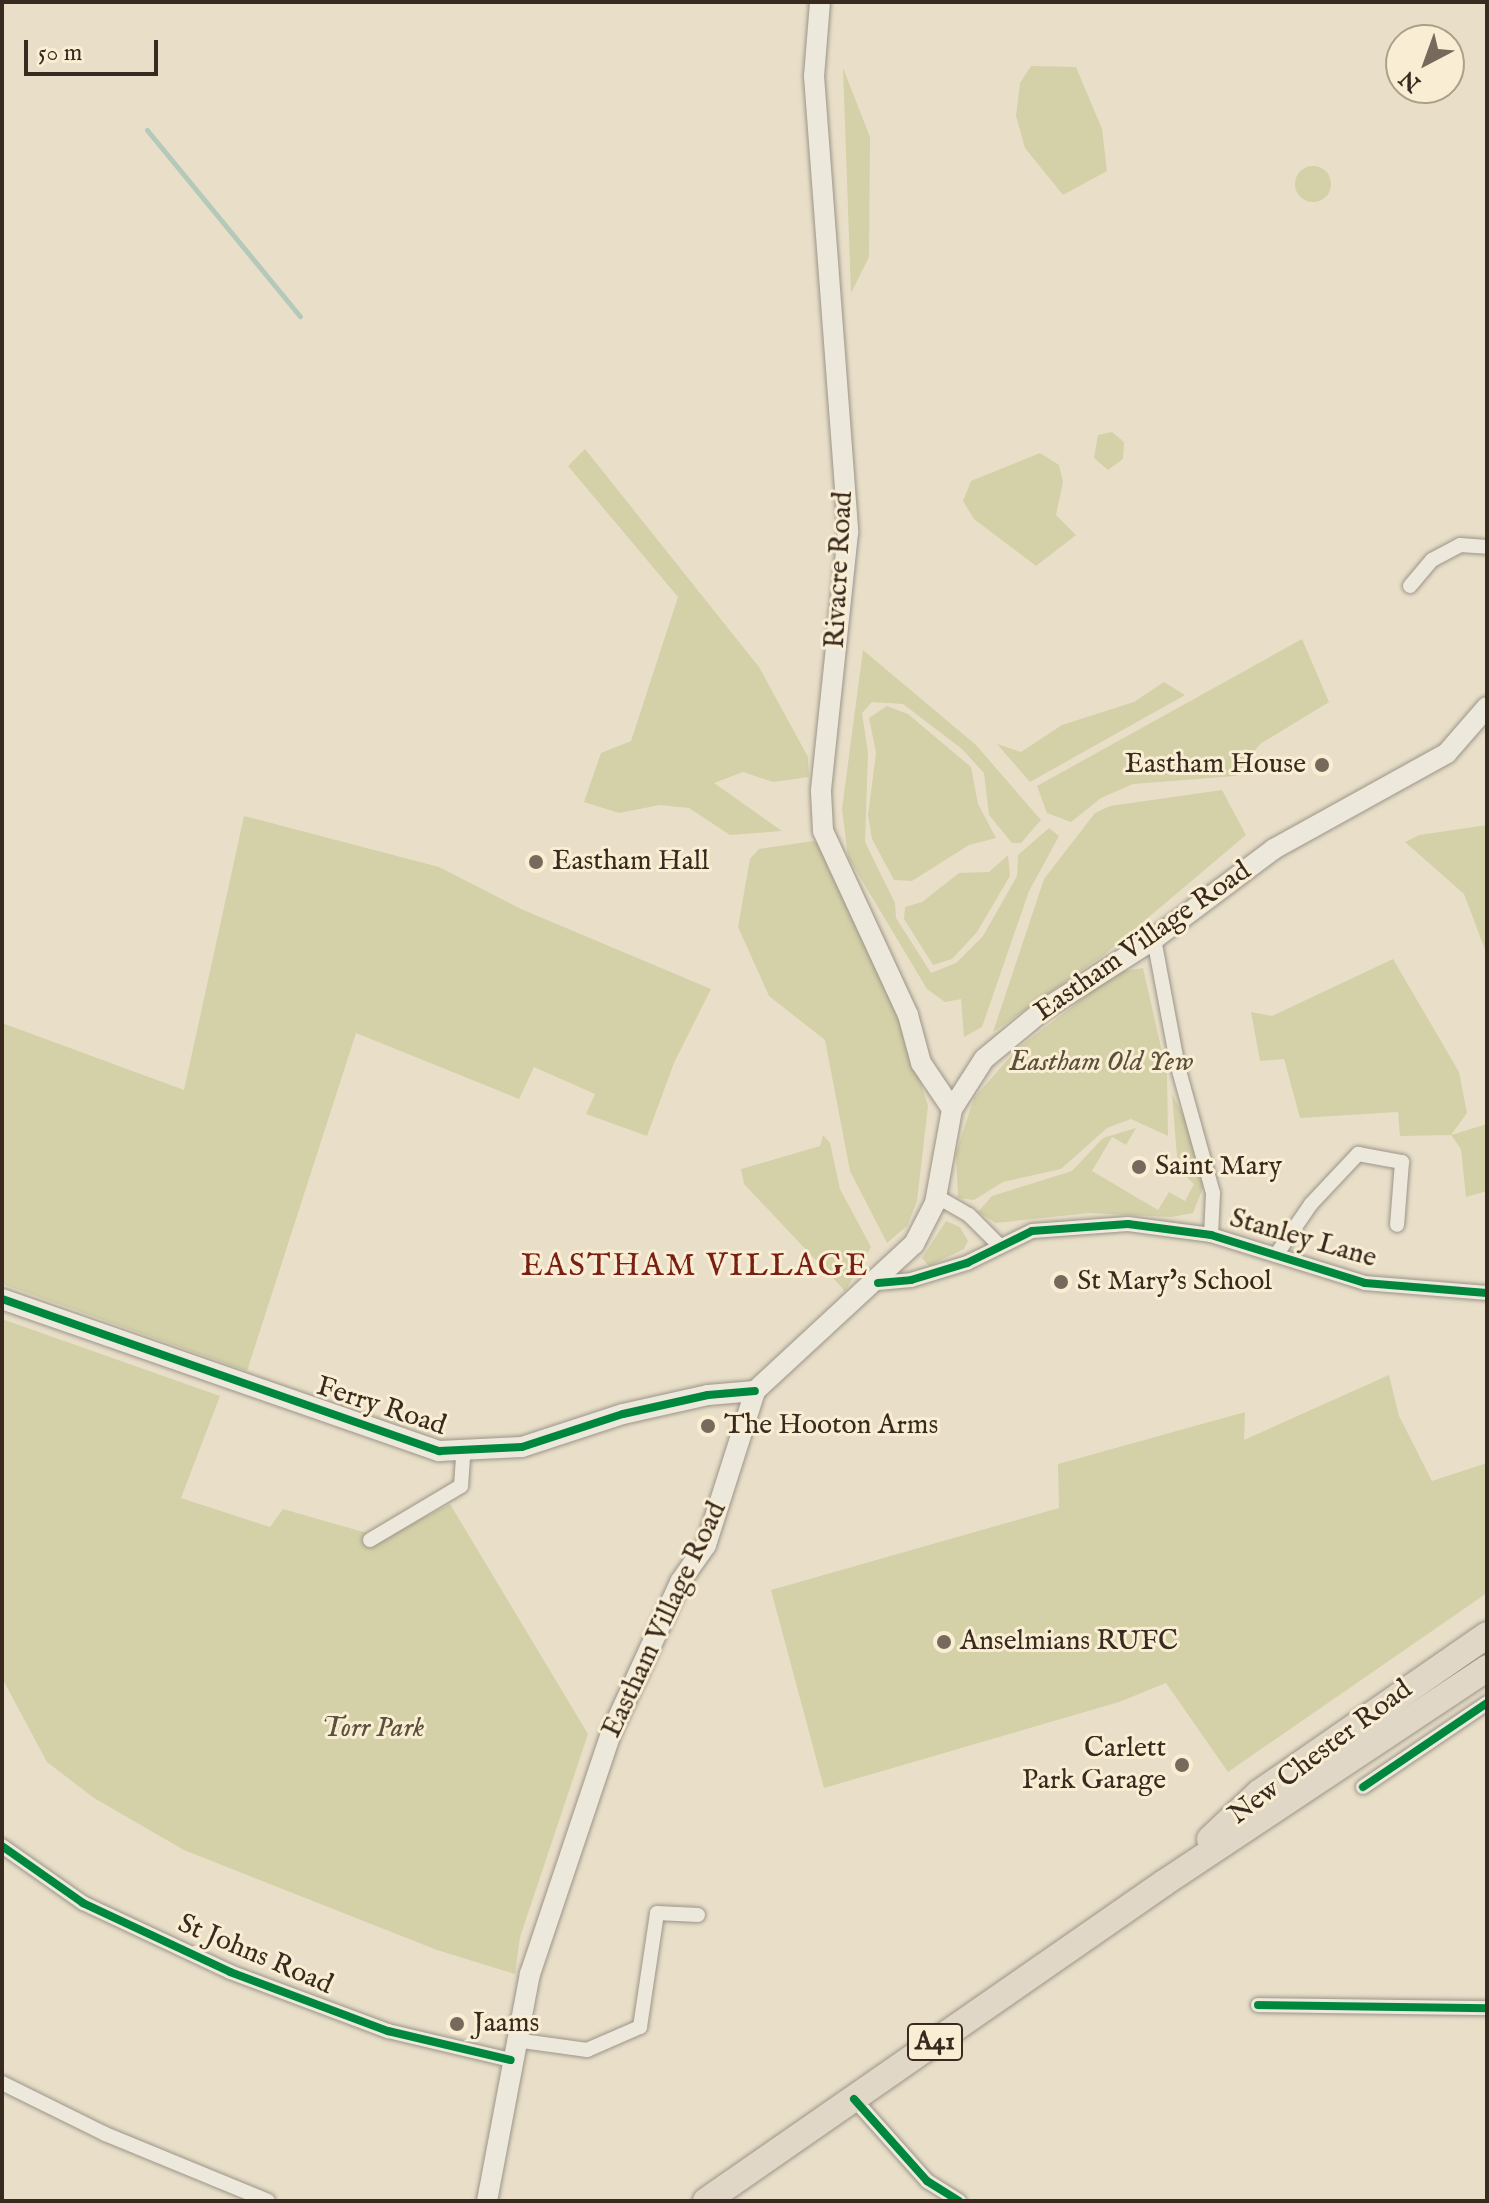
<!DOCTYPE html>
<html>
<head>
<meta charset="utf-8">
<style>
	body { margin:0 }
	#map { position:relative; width:1489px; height:2203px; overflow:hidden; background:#e9dfc9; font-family:"IM FELL English",serif }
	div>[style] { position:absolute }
	.green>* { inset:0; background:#d4d0a8 }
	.round { border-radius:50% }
	.stream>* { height:5px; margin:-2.5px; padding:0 2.5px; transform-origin:2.5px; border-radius:2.5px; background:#b4c9b9 }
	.roads { filter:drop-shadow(0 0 2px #9c9588) drop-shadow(0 0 2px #9c9588) }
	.street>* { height:14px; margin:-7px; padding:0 7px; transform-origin:7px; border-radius:7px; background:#ece8dc }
	.secondary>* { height:20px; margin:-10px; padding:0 10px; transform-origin:10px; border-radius:10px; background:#ece8dc }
	.highway>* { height:26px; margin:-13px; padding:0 13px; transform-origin:13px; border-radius:13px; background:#e0d7c6 }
	.cycleway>* { height:8px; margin:-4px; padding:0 4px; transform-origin:4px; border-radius:4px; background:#00873e }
	.dots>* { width:22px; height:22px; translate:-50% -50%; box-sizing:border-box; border:4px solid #f9eed3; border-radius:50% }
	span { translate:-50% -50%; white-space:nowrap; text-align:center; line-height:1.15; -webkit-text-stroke:6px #f9eed3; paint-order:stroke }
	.shield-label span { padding:2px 6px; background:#f9eed3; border:2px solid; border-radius:6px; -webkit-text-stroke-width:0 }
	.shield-label { font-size:26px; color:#392a20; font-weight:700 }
	.street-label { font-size:28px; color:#392a20 }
	.poi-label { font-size:28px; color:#392a20 }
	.right { translate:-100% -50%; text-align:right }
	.left { translate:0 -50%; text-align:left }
	.park-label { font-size:28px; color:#5b503b; font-style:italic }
	.quarter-label { font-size:32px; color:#7a1f14; letter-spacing:2px }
	.frame { position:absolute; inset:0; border:4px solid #392a20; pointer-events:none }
	.north { position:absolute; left:1385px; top:24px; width:80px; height:80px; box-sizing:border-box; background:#f9eed3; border:2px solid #aca08b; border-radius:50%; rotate:221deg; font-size:22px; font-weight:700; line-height:32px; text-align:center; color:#392a20 }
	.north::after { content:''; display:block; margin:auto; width:28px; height:36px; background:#77695b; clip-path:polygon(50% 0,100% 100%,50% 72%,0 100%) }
	.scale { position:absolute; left:24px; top:40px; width:134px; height:36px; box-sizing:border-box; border:4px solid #392a20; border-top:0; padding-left:10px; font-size:24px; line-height:28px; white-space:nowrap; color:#392a20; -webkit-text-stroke:6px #f9eed3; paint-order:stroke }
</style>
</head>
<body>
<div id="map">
	<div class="green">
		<div style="clip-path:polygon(1031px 66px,1076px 67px,1102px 129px,1107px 171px,1063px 195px,1025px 148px,1016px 116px,1020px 83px)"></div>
		<div style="clip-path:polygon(843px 68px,870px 137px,869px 257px,851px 293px)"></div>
		<div class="round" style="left:1295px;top:166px;width:36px;height:36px"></div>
		<div style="clip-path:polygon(1112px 432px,1124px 442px,1123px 459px,1108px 470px,1094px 458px,1098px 435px)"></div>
		<div style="clip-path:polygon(585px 449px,759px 667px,808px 757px,809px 777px,773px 782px,743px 772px,714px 783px,782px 831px,730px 835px,689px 808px,660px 805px,619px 813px,584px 802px,601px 753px,631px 741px,678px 597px,568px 466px)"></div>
		<div style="clip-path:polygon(1040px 453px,1059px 465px,1063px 482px,1056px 515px,1076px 535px,1036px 566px,974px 519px,963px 501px,971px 481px)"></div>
		<div style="clip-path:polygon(1302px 639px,1329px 702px,1260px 744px,1236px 776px,1133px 784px,1101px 798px,1071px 822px,1047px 813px,1037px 786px)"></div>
		<div style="clip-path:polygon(863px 650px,976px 745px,1041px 820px,1021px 843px,1012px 843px,989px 815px,984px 773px,962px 749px,903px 704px,872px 702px,862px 713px,868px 753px,865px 842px,895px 903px,896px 918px,931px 973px,956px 963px,983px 936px,1017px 876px,1018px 855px,1049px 828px,1059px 836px,1029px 891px,982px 1027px,964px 1037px,961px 999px,945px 1002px,927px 989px,848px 857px,842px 809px)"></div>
		<div style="clip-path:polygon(1164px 682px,1185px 695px,1030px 782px,997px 744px,1021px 752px,1062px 725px,1134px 702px)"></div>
		<div style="clip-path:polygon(887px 706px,908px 714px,971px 767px,978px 804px,996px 838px,969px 845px,912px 881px,894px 880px,872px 839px,868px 815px,876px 753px,869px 718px)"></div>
		<div style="clip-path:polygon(1222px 790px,1246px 835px,1105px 954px,993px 1032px,1044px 879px,1095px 813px,1110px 806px)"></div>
		<div style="clip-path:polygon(244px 816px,439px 867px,521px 909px,711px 989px,674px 1063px,647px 1136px,586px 1114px,595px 1094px,534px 1067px,519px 1099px,356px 1033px,247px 1371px,2px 1284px,2px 1023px,184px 1090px)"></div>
		<div style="clip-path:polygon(1487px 825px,1487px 955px,1464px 894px,1405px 842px,1419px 835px)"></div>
		<div style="clip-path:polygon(813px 841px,824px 847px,828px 868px,892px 991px,928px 1106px,917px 1201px,907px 1226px,887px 1243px,850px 1171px,825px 1040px,769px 996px,738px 927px,750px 859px,759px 849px)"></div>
		<div style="clip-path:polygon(1008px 855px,1010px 876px,977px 932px,952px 959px,933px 965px,904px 919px,905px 907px,922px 902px,959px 873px,989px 872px)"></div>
		<div style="clip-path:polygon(1393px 959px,1459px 1072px,1467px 1113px,1451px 1135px,1487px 1124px,1487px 1191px,1466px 1197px,1461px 1149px,1451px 1135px,1400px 1136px,1398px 1112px,1300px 1118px,1284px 1059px,1260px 1061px,1251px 1012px,1272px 1016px)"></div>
		<div style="clip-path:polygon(1143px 968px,1167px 1074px,1168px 1136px,1131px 1119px,1107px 1128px,1061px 1169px,1003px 1182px,974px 1200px,958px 1198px,956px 1153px,974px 1098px,1018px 1048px,1118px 972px)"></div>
		<div style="clip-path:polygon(1172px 1094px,1192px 1132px,1204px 1185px,1193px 1213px,1171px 1217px,1089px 1213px,996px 1223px,978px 1212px,992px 1196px,1072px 1171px,1103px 1138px,1136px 1128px,1126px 1145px,1112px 1137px,1092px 1171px,1158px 1210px,1169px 1192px,1185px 1201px,1194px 1184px,1181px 1171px,1186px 1162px,1177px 1157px)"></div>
		<div style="clip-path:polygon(823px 1135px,830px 1143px,840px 1189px,871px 1247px,845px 1291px,744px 1184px,741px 1169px,820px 1146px)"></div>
		<div style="clip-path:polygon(946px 1221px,960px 1227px,968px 1241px,964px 1249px,929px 1266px,922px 1258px)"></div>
		<div style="clip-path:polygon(2px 1319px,220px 1396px,181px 1498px,270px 1527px,283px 1509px,367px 1533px,373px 1544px,450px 1504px,588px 1734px,520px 1937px,515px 1974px,437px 1950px,184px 1850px,94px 1798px,47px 1762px,2px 1678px)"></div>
		<div style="clip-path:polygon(1389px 1375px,1399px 1416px,1432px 1481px,1487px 1463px,1487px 1593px,1228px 1772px,1166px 1683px,1119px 1702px,824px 1788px,771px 1590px,1059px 1508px,1058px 1464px,1245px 1412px,1244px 1440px)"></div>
	</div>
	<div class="stream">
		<div style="left:147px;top:130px;width:241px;rotate:50.6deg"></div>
	</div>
	<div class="roads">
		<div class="street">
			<div style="left:1410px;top:586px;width:34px;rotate:-50deg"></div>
			<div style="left:1432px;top:560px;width:32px;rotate:-28deg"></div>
			<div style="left:1460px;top:545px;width:27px;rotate:4deg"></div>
			<div style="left:1154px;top:939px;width:130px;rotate:79.4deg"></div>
			<div style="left:1178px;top:1067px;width:131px;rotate:74.5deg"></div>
			<div style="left:1213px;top:1193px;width:42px;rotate:92.7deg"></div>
			<div style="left:936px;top:1196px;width:38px;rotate:30deg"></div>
			<div style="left:969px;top:1215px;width:44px;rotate:45deg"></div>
			<div style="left:1276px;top:1255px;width:62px;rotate:-55.5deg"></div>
			<div style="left:1311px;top:1204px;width:69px;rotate:-46.8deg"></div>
			<div style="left:1358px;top:1154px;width:45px;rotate:10.3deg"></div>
			<div style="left:1402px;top:1162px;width:63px;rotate:94.5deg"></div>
			<div style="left:878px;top:1283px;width:33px;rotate:-5deg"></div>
			<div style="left:911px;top:1280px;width:59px;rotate:-16.9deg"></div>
			<div style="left:967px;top:1263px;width:72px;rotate:-26.2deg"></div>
			<div style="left:1032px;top:1231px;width:96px;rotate:-4.2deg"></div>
			<div style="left:1128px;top:1224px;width:84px;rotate:7.5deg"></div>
			<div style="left:1211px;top:1235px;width:161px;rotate:17.3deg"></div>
			<div style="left:1365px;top:1283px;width:122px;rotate:4.7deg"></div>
			<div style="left:370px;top:1540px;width:106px;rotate:-30.7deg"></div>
			<div style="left:461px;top:1486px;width:32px;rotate:-86deg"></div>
			<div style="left:1363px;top:1787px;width:150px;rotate:-34.1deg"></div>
			<div style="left:2px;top:1846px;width:99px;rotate:35.1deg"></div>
			<div style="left:83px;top:1903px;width:162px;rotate:25.1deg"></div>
			<div style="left:230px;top:1972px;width:169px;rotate:20.5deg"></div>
			<div style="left:388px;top:2031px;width:126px;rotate:13.3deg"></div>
			<div style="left:1258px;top:2005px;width:229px;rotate:0.8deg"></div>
			<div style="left:515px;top:2040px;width:73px;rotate:7.9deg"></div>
			<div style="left:587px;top:2050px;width:58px;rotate:-23.5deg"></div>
			<div style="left:640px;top:2027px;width:115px;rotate:-81.5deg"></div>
			<div style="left:657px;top:1913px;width:41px;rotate:2.8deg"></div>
			<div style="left:2px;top:2083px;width:115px;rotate:26.3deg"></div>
			<div style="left:105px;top:2134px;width:176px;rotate:22.3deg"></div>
			<div style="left:854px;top:2099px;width:110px;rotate:48.3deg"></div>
			<div style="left:927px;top:2181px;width:38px;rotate:32deg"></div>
		</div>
		<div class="secondary">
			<div style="left:820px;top:2px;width:74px;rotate:94.6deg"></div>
			<div style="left:814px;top:76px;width:458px;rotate:85.7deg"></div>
			<div style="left:848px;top:533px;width:260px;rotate:96deg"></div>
			<div style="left:821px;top:792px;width:39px;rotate:87deg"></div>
			<div style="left:823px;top:831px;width:203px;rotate:65.2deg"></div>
			<div style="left:908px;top:1015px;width:50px;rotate:74.8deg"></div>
			<div style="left:921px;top:1063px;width:55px;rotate:56deg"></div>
			<div style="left:2px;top:1299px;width:463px;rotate:19.2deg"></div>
			<div style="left:439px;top:1451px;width:83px;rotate:-2.8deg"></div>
			<div style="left:522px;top:1447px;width:106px;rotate:-18.1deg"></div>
			<div style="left:623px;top:1414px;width:87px;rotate:-12.6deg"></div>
			<div style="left:708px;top:1395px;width:47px;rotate:-4.9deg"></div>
			<div style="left:487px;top:2201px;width:231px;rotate:-79.3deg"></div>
			<div style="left:530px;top:1974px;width:254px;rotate:-71.4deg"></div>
			<div style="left:611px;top:1733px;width:166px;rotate:-65.4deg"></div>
			<div style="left:680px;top:1582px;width:45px;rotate:-54.9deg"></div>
			<div style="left:706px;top:1545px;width:162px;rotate:-72.3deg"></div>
			<div style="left:755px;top:1391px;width:217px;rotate:-42.8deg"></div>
			<div style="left:914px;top:1244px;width:46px;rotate:-62.9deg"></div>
			<div style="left:935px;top:1203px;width:96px;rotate:-79.7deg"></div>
			<div style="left:952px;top:1109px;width:59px;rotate:-57.4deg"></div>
			<div style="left:984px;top:1059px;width:75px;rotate:-39.6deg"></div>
			<div style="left:1042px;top:1011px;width:133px;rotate:-32.7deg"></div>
			<div style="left:1154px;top:939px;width:150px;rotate:-36.9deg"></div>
			<div style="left:1274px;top:849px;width:198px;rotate:-29deg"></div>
			<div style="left:1447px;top:753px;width:61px;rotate:-49deg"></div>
		</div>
		<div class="highway">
			<div style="left:1210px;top:1839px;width:67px;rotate:-43.2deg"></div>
			<div style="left:1259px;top:1793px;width:277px;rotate:-34.7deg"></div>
			<div style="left:706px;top:2201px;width:558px;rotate:-34.77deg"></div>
			<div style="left:1164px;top:1883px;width:388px;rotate:-33.6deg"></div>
		</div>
	</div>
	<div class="cycleway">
		<div style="left:878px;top:1283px;width:33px;rotate:-5deg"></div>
		<div style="left:911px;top:1280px;width:59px;rotate:-16.9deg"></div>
		<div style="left:967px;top:1263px;width:72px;rotate:-26.2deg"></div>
		<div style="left:1032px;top:1231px;width:96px;rotate:-4.2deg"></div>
		<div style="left:1128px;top:1224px;width:84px;rotate:7.5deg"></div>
		<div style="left:1211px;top:1235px;width:161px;rotate:17.3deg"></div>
		<div style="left:1365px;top:1283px;width:122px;rotate:4.7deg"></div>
		<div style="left:2px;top:1299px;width:463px;rotate:19.2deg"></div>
		<div style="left:439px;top:1451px;width:83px;rotate:-2.8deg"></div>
		<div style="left:522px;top:1447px;width:106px;rotate:-18.1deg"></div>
		<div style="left:623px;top:1414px;width:87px;rotate:-12.6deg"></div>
		<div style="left:708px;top:1395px;width:47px;rotate:-4.9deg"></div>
		<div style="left:1363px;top:1787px;width:150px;rotate:-34.1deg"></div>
		<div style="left:2px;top:1846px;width:99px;rotate:35.1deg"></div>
		<div style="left:83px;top:1903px;width:162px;rotate:25.1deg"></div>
		<div style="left:230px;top:1972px;width:169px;rotate:20.5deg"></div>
		<div style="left:388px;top:2031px;width:126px;rotate:13.3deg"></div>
		<div style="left:1258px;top:2005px;width:229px;rotate:0.8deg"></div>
		<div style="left:854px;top:2099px;width:110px;rotate:48.3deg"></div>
		<div style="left:927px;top:2181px;width:38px;rotate:32deg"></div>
	</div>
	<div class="dots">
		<div style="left:1322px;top:765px;background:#77695b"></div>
		<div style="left:536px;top:862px;background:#77695b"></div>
		<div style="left:1139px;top:1167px;background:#77695b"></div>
		<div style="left:1061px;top:1282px;background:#77695b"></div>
		<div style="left:708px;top:1426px;background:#77695b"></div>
		<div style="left:944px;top:1642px;background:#77695b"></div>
		<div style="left:1182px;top:1765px;background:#77695b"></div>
		<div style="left:457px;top:2024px;background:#77695b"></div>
	</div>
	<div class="shield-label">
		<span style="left:935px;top:2042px">A41</span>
	</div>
	<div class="street-label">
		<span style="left:840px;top:570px;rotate:-87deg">Rivacre Road</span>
		<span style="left:1143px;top:942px;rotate:-35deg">Eastham Village Road</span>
		<span style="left:1303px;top:1239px;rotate:16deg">Stanley Lane</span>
		<span style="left:381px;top:1407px;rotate:18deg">Ferry Road</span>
		<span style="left:665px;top:1620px;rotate:-65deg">Eastham Village Road</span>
		<span style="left:1321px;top:1753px;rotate:-37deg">New Chester Road</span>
		<span style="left:255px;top:1955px;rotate:23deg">St Johns Road</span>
	</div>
	<div class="poi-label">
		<span class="right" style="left:1306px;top:765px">Eastham House</span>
		<span class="left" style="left:552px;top:862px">Eastham Hall</span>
		<span class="left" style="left:1155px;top:1167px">Saint Mary</span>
		<span class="left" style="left:1077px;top:1282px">St Mary's School</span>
		<span class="left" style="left:724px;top:1426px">The Hooton Arms</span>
		<span class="left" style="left:960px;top:1642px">Anselmians RUFC</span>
		<span class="right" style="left:1166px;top:1765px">Carlett<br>Park Garage</span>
		<span class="left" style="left:473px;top:2024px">Jaams</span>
	</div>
	<div class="park-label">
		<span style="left:1101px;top:1063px">Eastham Old Yew</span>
		<span style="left:373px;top:1729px">Torr Park</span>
	</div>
	<div class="quarter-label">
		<span style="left:695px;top:1267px">EASTHAM VILLAGE</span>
	</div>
	<div class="frame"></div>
	<div class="north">N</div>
	<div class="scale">50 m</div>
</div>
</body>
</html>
